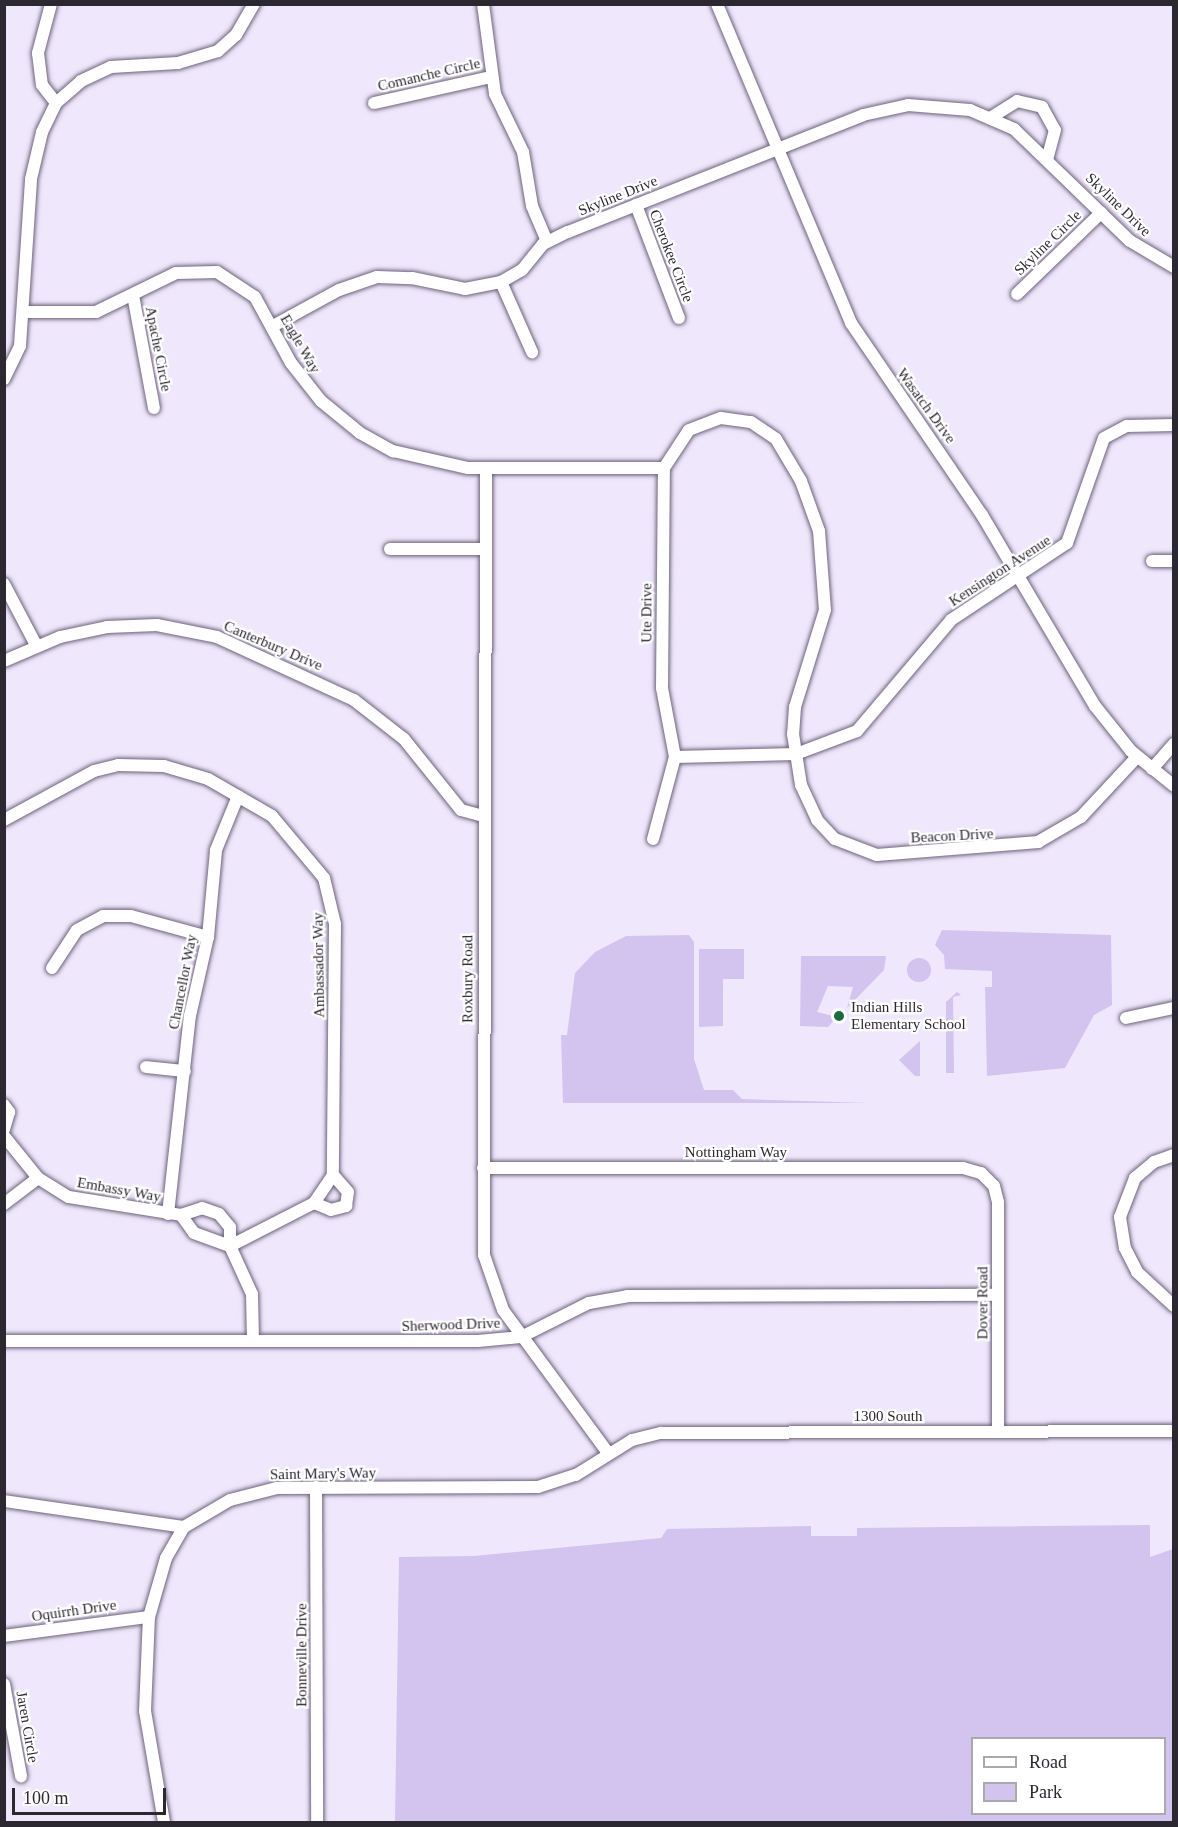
<!DOCTYPE html>
<html>
<head>
<meta charset="utf-8">
<style>
	body { margin:0 }
	#map { position:relative; width:1178px; height:1827px; overflow:hidden; background:#efe7fc; font-family:"Times New Roman",serif }
	div>[style] { position:absolute }
	.green>* { inset:0; background:#d3c3ef }
	.round { border-radius:50% }
	.roads { filter:drop-shadow(0 0 2px #6c637a) drop-shadow(0 0 2px #6c637a) }
	.street>* { height:12px; margin:-6px; padding:0 6px; transform-origin:6px; border-radius:6px; background:#fff }
	.dots>* { width:16px; height:16px; translate:-50% -50%; box-sizing:border-box; border:3px solid #fff; border-radius:50% }
	span { translate:-50% -50%; white-space:nowrap; text-align:center; line-height:1.15; -webkit-text-stroke:4.5px #fff; paint-order:stroke }
	.street-label { font-size:15px; color:#2c2832 }
	.poi-label { font-size:15px; color:#2c2832 }
	.left { translate:0 -50%; text-align:left }
	.frame { position:absolute; inset:0; border:6px solid #2c2832; pointer-events:none }
	.legend { position:absolute; left:971px; top:1737px; width:195px; height:78px; box-sizing:border-box; background:#fff; border:2px solid #aba9ad; margin:0; padding:8px 10px; list-style:none; font-size:18px; color:#2c2832 }
	.legend li { display:flex; align-items:center; gap:12px; height:30px }
	.legend b { width:30px; border:2px solid #aba9ad }
	.scale { position:absolute; left:12px; top:1788px; width:154px; height:27px; box-sizing:border-box; border:3px solid #2c2832; border-top:0; padding-left:8px; font-size:18px; line-height:21px; white-space:nowrap; color:#2c2832; -webkit-text-stroke:4px #fff; paint-order:stroke }
</style>
</head>
<body>
<div id="map">
	<div class="green">
		<div style="clip-path:polygon(942px 930px,1111px 935px,1112px 1005px,1094px 1015px,1065px 1068px,987px 1076px,985px 987px,992px 987px,992px 971px,945px 969px,944px 955px,935px 945px)"></div>
		<div style="clip-path:polygon(689px 935px,694px 942px,694px 1059px,704px 1090px,733px 1090px,742px 1099px,869px 1103px,563px 1103px,561px 1035px,567px 1035px,575px 973px,595px 952px,626px 936px)"></div>
		<div style="clip-path:polygon(699px 949px,744px 949px,744px 979px,723px 979px,723px 1026px,699px 1027px)"></div>
		<div style="clip-path:polygon(801px 956px,886px 956px,884px 970px,847px 1008px,853px 987px,828px 986px,817px 1012px,837px 1017px,828px 1027px,800px 1026px)"></div>
		<div class="round" style="left:907px;top:958px;width:24px;height:24px"></div>
		<div style="clip-path:polygon(957px 992px,961px 995px,953px 997px,954px 1073px,946px 1073px,946px 1002px)"></div>
		<div style="clip-path:polygon(920px 1041px,920px 1076px,915px 1076px,899px 1060px)"></div>
		<div style="clip-path:polygon(evenodd,1150px 1525px,1150px 1557px,1173px 1549px,1173px 1822px,395px 1822px,399px 1557px,474px 1556px,661px 1538px,667px 1529px,811px 1526px,811px 1536px,857px 1536px,857px 1528px,1150px 1525px,972px 1738px,1164px 1738px,1164px 1814px,972px 1814px,972px 1738px)"></div>
	</div>
	<div class="roads">
		<div class="street">
			<div style="left:51px;top:4px;width:51px;rotate:104.9deg"></div>
			<div style="left:38px;top:53px;width:32px;rotate:83deg"></div>
			<div style="left:42px;top:85px;width:23px;rotate:52deg"></div>
			<div style="left:483px;top:4px;width:91px;rotate:82.4deg"></div>
			<div style="left:495px;top:94px;width:64px;rotate:64.2deg"></div>
			<div style="left:523px;top:152px;width:55px;rotate:80.5deg"></div>
			<div style="left:532px;top:206px;width:38px;rotate:67deg"></div>
			<div style="left:717px;top:4px;width:346px;rotate:67.2deg"></div>
			<div style="left:851px;top:323px;width:232px;rotate:55.7deg"></div>
			<div style="left:982px;top:515px;width:222px;rotate:59.4deg"></div>
			<div style="left:1095px;top:706px;width:58px;rotate:51.3deg"></div>
			<div style="left:1131px;top:751px;width:55px;rotate:39.1deg"></div>
			<div style="left:374px;top:103px;width:120px;rotate:-12.5deg"></div>
			<div style="left:990px;top:118px;width:32px;rotate:-32deg"></div>
			<div style="left:1017px;top:101px;width:26px;rotate:13deg"></div>
			<div style="left:1042px;top:107px;width:26px;rotate:61deg"></div>
			<div style="left:1055px;top:130px;width:28px;rotate:105deg"></div>
			<div style="left:636px;top:205px;width:121px;rotate:69.2deg"></div>
			<div style="left:501px;top:282px;width:77px;rotate:66.1deg"></div>
			<div style="left:1017px;top:294px;width:117px;rotate:-44deg"></div>
			<div style="left:133px;top:295px;width:115px;rotate:79.5deg"></div>
			<div style="left:23px;top:312px;width:73px"></div>
			<div style="left:96px;top:312px;width:89px;rotate:-26deg"></div>
			<div style="left:176px;top:273px;width:41px;rotate:-1.4deg"></div>
			<div style="left:217px;top:272px;width:45px;rotate:33.3deg"></div>
			<div style="left:255px;top:297px;width:75px;rotate:61.4deg"></div>
			<div style="left:291px;top:363px;width:48px;rotate:51.7deg"></div>
			<div style="left:321px;top:401px;width:50px;rotate:39.4deg"></div>
			<div style="left:360px;top:433px;width:38px;rotate:29deg"></div>
			<div style="left:393px;top:451px;width:77px;rotate:12.8deg"></div>
			<div style="left:468px;top:468px;width:196px"></div>
			<div style="left:273px;top:326px;width:75px;rotate:-28.6deg"></div>
			<div style="left:339px;top:290px;width:40px;rotate:-18.9deg"></div>
			<div style="left:377px;top:277px;width:35px;rotate:2deg"></div>
			<div style="left:412px;top:278px;width:54px;rotate:11.7deg"></div>
			<div style="left:465px;top:289px;width:37px;rotate:-11deg"></div>
			<div style="left:501px;top:282px;width:24px;rotate:-30deg"></div>
			<div style="left:522px;top:270px;width:33px;rotate:-51deg"></div>
			<div style="left:543px;top:244px;width:28px;rotate:-26deg"></div>
			<div style="left:568px;top:232px;width:317px;rotate:-21.6deg"></div>
			<div style="left:863px;top:115px;width:46px;rotate:-12.5deg"></div>
			<div style="left:908px;top:105px;width:62px;rotate:4.6deg"></div>
			<div style="left:970px;top:110px;width:48px;rotate:23.4deg"></div>
			<div style="left:1014px;top:129px;width:161px;rotate:44deg"></div>
			<div style="left:1130px;top:241px;width:51px;rotate:30.6deg"></div>
			<div style="left:4px;top:379px;width:37px;rotate:-64deg"></div>
			<div style="left:20px;top:346px;width:167px;rotate:-86.2deg"></div>
			<div style="left:31px;top:179px;width:48px;rotate:-76.8deg"></div>
			<div style="left:42px;top:132px;width:32px;rotate:-64deg"></div>
			<div style="left:56px;top:103px;width:33px;rotate:-41deg"></div>
			<div style="left:81px;top:81px;width:33px;rotate:-25deg"></div>
			<div style="left:111px;top:67px;width:67px;rotate:-3.4deg"></div>
			<div style="left:178px;top:63px;width:42px;rotate:-16.7deg"></div>
			<div style="left:218px;top:51px;width:24px;rotate:-42deg"></div>
			<div style="left:236px;top:35px;width:36px;rotate:-60deg"></div>
			<div style="left:486px;top:468px;width:787px;rotate:90.15deg"></div>
			<div style="left:484px;top:1255px;width:58px;rotate:70.9deg"></div>
			<div style="left:503px;top:1310px;width:177px;rotate:53.7deg"></div>
			<div style="left:390px;top:549px;width:93px"></div>
			<div style="left:1152px;top:561px;width:22px"></div>
			<div style="left:4px;top:584px;width:69px;rotate:62.3deg"></div>
			<div style="left:4px;top:661px;width:61px;rotate:-23.2deg"></div>
			<div style="left:60px;top:637px;width:48px;rotate:-12deg"></div>
			<div style="left:107px;top:627px;width:50px;rotate:-2.3deg"></div>
			<div style="left:157px;top:625px;width:61px;rotate:11.3deg"></div>
			<div style="left:217px;top:637px;width:151px;rotate:24.7deg"></div>
			<div style="left:354px;top:700px;width:63px;rotate:38deg"></div>
			<div style="left:404px;top:739px;width:91px;rotate:51.2deg"></div>
			<div style="left:461px;top:810px;width:23px;rotate:15deg"></div>
			<div style="left:675px;top:757px;width:121px;rotate:-1.4deg"></div>
			<div style="left:796px;top:754px;width:65px;rotate:-20.7deg"></div>
			<div style="left:857px;top:731px;width:145px;rotate:-49.7deg"></div>
			<div style="left:951px;top:620px;width:139px;rotate:-33.6deg"></div>
			<div style="left:1067px;top:543px;width:111px;rotate:-70.6deg"></div>
			<div style="left:1104px;top:438px;width:26px;rotate:-28deg"></div>
			<div style="left:1127px;top:426px;width:47px;rotate:-1.2deg"></div>
			<div style="left:1152px;top:769px;width:33px;rotate:-49deg"></div>
			<div style="left:4px;top:820px;width:102px;rotate:-28.6deg"></div>
			<div style="left:94px;top:771px;width:25px;rotate:-14deg"></div>
			<div style="left:118px;top:765px;width:46px;rotate:1.2deg"></div>
			<div style="left:164px;top:766px;width:46px;rotate:16.5deg"></div>
			<div style="left:208px;top:779px;width:74px;rotate:30deg"></div>
			<div style="left:272px;top:816px;width:81px;rotate:50deg"></div>
			<div style="left:324px;top:878px;width:47px;rotate:76.6deg"></div>
			<div style="left:335px;top:924px;width:251px;rotate:90.5deg"></div>
			<div style="left:333px;top:1175px;width:34px;rotate:124deg"></div>
			<div style="left:314px;top:1203px;width:94px;rotate:152.9deg"></div>
			<div style="left:653px;top:839px;width:85px;rotate:-75deg"></div>
			<div style="left:675px;top:757px;width:70px;rotate:-100.7deg"></div>
			<div style="left:662px;top:688px;width:220px;rotate:-89.5deg"></div>
			<div style="left:664px;top:468px;width:45px;rotate:-56.7deg"></div>
			<div style="left:689px;top:430px;width:34px;rotate:-21deg"></div>
			<div style="left:721px;top:418px;width:30px;rotate:8deg"></div>
			<div style="left:751px;top:422px;width:30px;rotate:34deg"></div>
			<div style="left:776px;top:439px;width:49px;rotate:59.2deg"></div>
			<div style="left:801px;top:481px;width:53px;rotate:70.2deg"></div>
			<div style="left:819px;top:531px;width:79px;rotate:85.7deg"></div>
			<div style="left:825px;top:610px;width:102px;rotate:107.2deg"></div>
			<div style="left:795px;top:707px;width:27px;rotate:94deg"></div>
			<div style="left:793px;top:734px;width:52px;rotate:81.1deg"></div>
			<div style="left:801px;top:785px;width:38px;rotate:65deg"></div>
			<div style="left:817px;top:820px;width:26px;rotate:47deg"></div>
			<div style="left:835px;top:839px;width:45px;rotate:20.9deg"></div>
			<div style="left:877px;top:855px;width:162px;rotate:-4.6deg"></div>
			<div style="left:1038px;top:842px;width:50px;rotate:-30.2deg"></div>
			<div style="left:1081px;top:817px;width:82px;rotate:-47deg"></div>
			<div style="left:52px;top:968px;width:45px;rotate:-56.7deg"></div>
			<div style="left:77px;top:930px;width:30px;rotate:-28deg"></div>
			<div style="left:103px;top:916px;width:28px"></div>
			<div style="left:131px;top:916px;width:80px;rotate:15.3deg"></div>
			<div style="left:1126px;top:1018px;width:49px;rotate:-11.8deg"></div>
			<div style="left:146px;top:1067px;width:39px;rotate:6deg"></div>
			<div style="left:4px;top:1105px;width:9px;rotate:54deg"></div>
			<div style="left:9px;top:1112px;width:18px;rotate:106deg"></div>
			<div style="left:4px;top:1136px;width:54px;rotate:51deg"></div>
			<div style="left:38px;top:1178px;width:36px;rotate:32deg"></div>
			<div style="left:69px;top:1197px;width:113px;rotate:9.1deg"></div>
			<div style="left:181px;top:1215px;width:22px;rotate:-18deg"></div>
			<div style="left:202px;top:1208px;width:18px;rotate:19deg"></div>
			<div style="left:219px;top:1214px;width:17px;rotate:50deg"></div>
			<div style="left:230px;top:1227px;width:19px;rotate:90deg"></div>
			<div style="left:230px;top:1246px;width:53px;rotate:65.4deg"></div>
			<div style="left:252px;top:1294px;width:47px;rotate:88.8deg"></div>
			<div style="left:1174px;top:1155px;width:21px;rotate:161deg"></div>
			<div style="left:1154px;top:1162px;width:25px;rotate:140deg"></div>
			<div style="left:1135px;top:1178px;width:42px;rotate:111deg"></div>
			<div style="left:1120px;top:1217px;width:31px;rotate:81deg"></div>
			<div style="left:1125px;top:1248px;width:27px;rotate:63deg"></div>
			<div style="left:1137px;top:1272px;width:50px;rotate:42.6deg"></div>
			<div style="left:483px;top:1168px;width:480px"></div>
			<div style="left:963px;top:1168px;width:19px;rotate:16deg"></div>
			<div style="left:981px;top:1173px;width:18px;rotate:45deg"></div>
			<div style="left:994px;top:1186px;width:16px;rotate:76deg"></div>
			<div style="left:998px;top:1202px;width:230px;rotate:90deg"></div>
			<div style="left:314px;top:1203px;width:18px;rotate:22deg"></div>
			<div style="left:331px;top:1210px;width:16px;rotate:-15deg"></div>
			<div style="left:346px;top:1206px;width:14px;rotate:-82deg"></div>
			<div style="left:348px;top:1192px;width:23px;rotate:-131deg"></div>
			<div style="left:4px;top:1204px;width:43px;rotate:-37.4deg"></div>
			<div style="left:168px;top:1214px;width:199px;rotate:-83.7deg"></div>
			<div style="left:190px;top:1016px;width:81px;rotate:-77.2deg"></div>
			<div style="left:208px;top:937px;width:87px;rotate:-84.7deg"></div>
			<div style="left:216px;top:850px;width:58px;rotate:-67.8deg"></div>
			<div style="left:181px;top:1215px;width:22px;rotate:54deg"></div>
			<div style="left:194px;top:1233px;width:38px;rotate:20deg"></div>
			<div style="left:4px;top:1341px;width:474px"></div>
			<div style="left:478px;top:1341px;width:43px;rotate:-5.3deg"></div>
			<div style="left:521px;top:1337px;width:76px;rotate:-26.6deg"></div>
			<div style="left:589px;top:1303px;width:39px;rotate:-10deg"></div>
			<div style="left:627px;top:1296px;width:371px;rotate:-0.2deg"></div>
			<div style="left:316px;top:1487px;width:335px;rotate:89.8deg"></div>
			<div style="left:4px;top:1501px;width:182px;rotate:8.2deg"></div>
			<div style="left:4px;top:1636px;width:146px;rotate:-7.5deg"></div>
			<div style="left:4px;top:1684px;width:94px;rotate:79.5deg"></div>
			<div style="left:164px;top:1822px;width:113px;rotate:-99.7deg"></div>
			<div style="left:145px;top:1711px;width:94px;rotate:-87.6deg"></div>
			<div style="left:149px;top:1617px;width:61px;rotate:-73.9deg"></div>
			<div style="left:166px;top:1558px;width:36px;rotate:-60deg"></div>
			<div style="left:184px;top:1527px;width:53px;rotate:-30.4deg"></div>
			<div style="left:230px;top:1500px;width:49px;rotate:-14.3deg"></div>
			<div style="left:277px;top:1488px;width:261px;rotate:-0.2deg"></div>
			<div style="left:538px;top:1487px;width:40px;rotate:-18deg"></div>
			<div style="left:576px;top:1475px;width:66px;rotate:-32deg"></div>
			<div style="left:632px;top:1440px;width:30px;rotate:-14deg"></div>
			<div style="left:661px;top:1433px;width:513px;rotate:-0.22deg"></div>
		</div>
	</div>
	<div class="dots">
		<div style="left:839px;top:1016px;background:#1e6c3c"></div>
	</div>
	<div class="street-label">
		<span style="left:429px;top:75px;rotate:-13deg">Comanche Circle</span>
		<span style="left:618px;top:196px;rotate:-22deg">Skyline Drive</span>
		<span style="left:1118px;top:205px;rotate:44deg">Skyline Drive</span>
		<span style="left:1048px;top:243px;rotate:-44deg">Skyline Circle</span>
		<span style="left:671px;top:256px;rotate:69deg">Cherokee Circle</span>
		<span style="left:300px;top:344px;rotate:60deg">Eagle Way</span>
		<span style="left:158px;top:349px;rotate:79deg">Apache Circle</span>
		<span style="left:926px;top:406px;rotate:54deg">Wasatch Drive</span>
		<span style="left:1000px;top:571px;rotate:-33deg">Kensington Avenue</span>
		<span style="left:647px;top:613px;rotate:-90deg">Ute Drive</span>
		<span style="left:273px;top:646px;rotate:23deg">Canterbury Drive</span>
		<span style="left:952px;top:836px;rotate:-3deg">Beacon Drive</span>
		<span style="left:319px;top:965px;rotate:-91deg">Ambassador Way</span>
		<span style="left:468px;top:979px;rotate:-90deg">Roxbury Road</span>
		<span style="left:183px;top:982px;rotate:-79deg">Chancellor Way</span>
		<span style="left:736px;top:1153px">Nottingham Way</span>
		<span style="left:119px;top:1190px;rotate:10deg">Embassy Way</span>
		<span style="left:983px;top:1303px;rotate:-90deg">Dover Road</span>
		<span style="left:451px;top:1325px;rotate:-2deg">Sherwood Drive</span>
		<span style="left:888px;top:1417px">1300 South</span>
		<span style="left:323px;top:1474px;rotate:-1deg">Saint Mary's Way</span>
		<span style="left:74px;top:1611px;rotate:-8deg">Oquirrh Drive</span>
		<span style="left:302px;top:1655px;rotate:-90deg">Bonneville Drive</span>
		<span style="left:27px;top:1727px;rotate:80deg">Jaren Circle</span>
	</div>
	<div class="poi-label">
		<span class="left" style="left:851px;top:1016px">Indian Hills<br>Elementary School</span>
	</div>
	<div class="frame"></div>
	<ul class="legend">
	<li><b style="height:8px;background:#fff"></b>Road</li>
	<li><b style="height:16px;background:#d3c3ef"></b>Park</li>
	</ul>
	<div class="scale">100 m</div>
</div>
</body>
</html>
